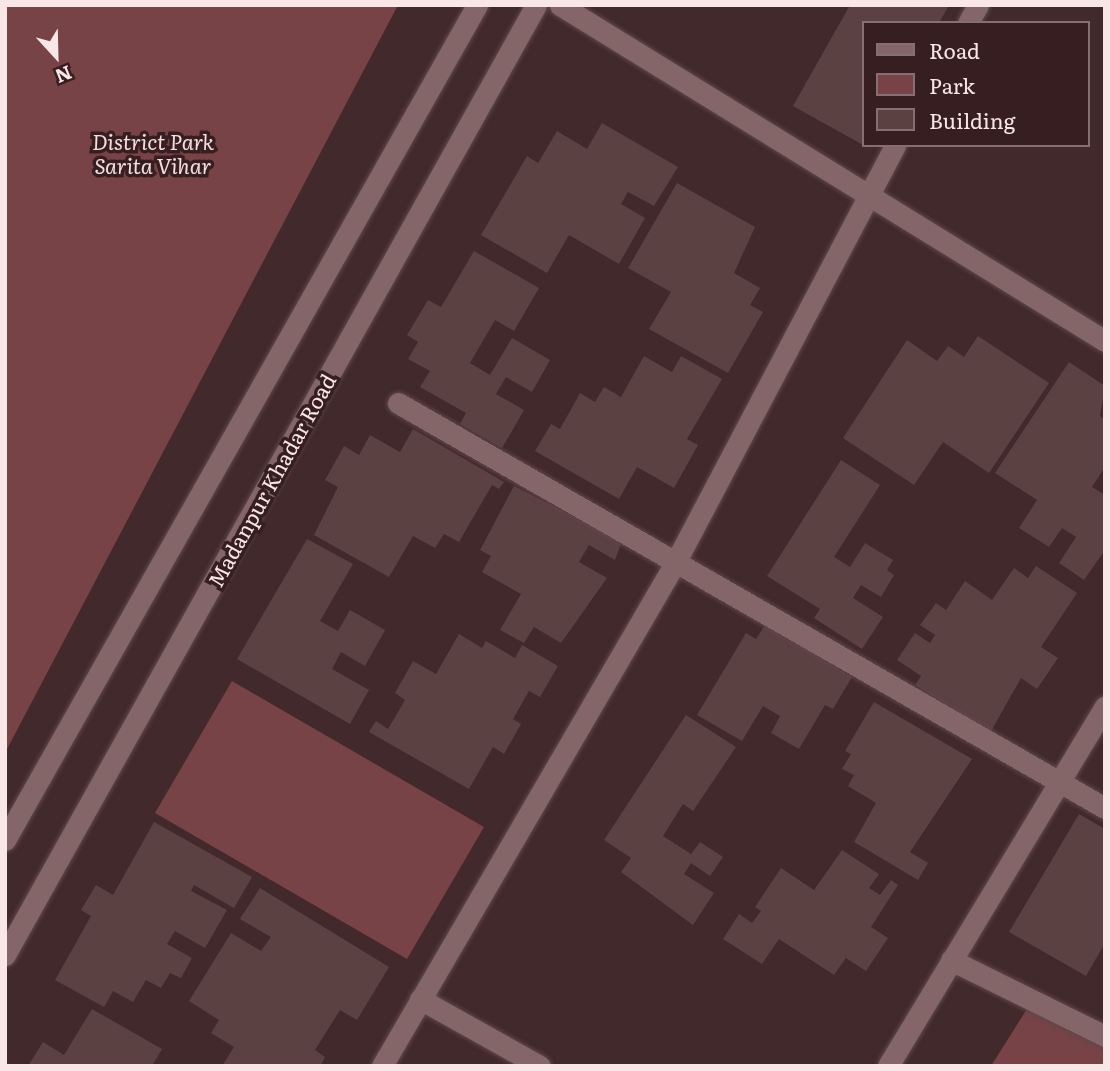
<!DOCTYPE html>
<html>
<head>
<meta charset="utf-8">
<style>
	body { margin:0 }
	#map { position:relative; width:1110px; height:1071px; overflow:hidden; background:#42292b; font-family:Literata,serif }
	div>[style] { position:absolute }
	.green>* { inset:0; background:#774347 }
	.building>* { inset:0; background:#5c4143 }
	.roads { filter:drop-shadow(0 0 2px #5e494a) drop-shadow(0 0 2px #5e494a) }
	.minor>* { height:21px; margin:-10.5px; padding:0 10.5px; transform-origin:10.5px; border-radius:10.5px; background:#846668 }
	span { translate:-50% -50%; white-space:nowrap; text-align:center; line-height:1.15; -webkit-text-stroke:7px #371f21; paint-order:stroke }
	.park-label { font-size:21px; color:#f4dedf; font-style:italic }
	.street-label { font-size:21px; color:#f9e7e8 }
	.frame { position:absolute; inset:0; border:7px solid #f9e7e8; pointer-events:none }
	.legend { position:absolute; left:862px; top:21px; width:228px; height:126px; box-sizing:border-box; background:#371f21; border:2px solid #856f71; margin:0; padding:9px 12px; list-style:none; font-size:21px; color:#f9e7e8 }
	.legend li { display:flex; align-items:center; gap:14px; height:35px }
	.legend b { width:35px; border:2px solid #856f71 }
	.north { position:absolute; left:21px; top:21px; width:70px; height:70px; -webkit-text-stroke:5px #371f21; paint-order:stroke; rotate:158deg; font-size:19px; font-weight:700; line-height:28px; text-align:center; color:#f9e7e8 }
	.north::after { content:''; display:block; margin:auto; width:24px; height:32px; background:#f9e7e8; clip-path:polygon(50% 0,100% 100%,50% 72%,0 100%) }
</style>
</head>
<body>
<div id="map">
	<div class="green">
		<div style="clip-path:polygon(5px 5px,398px 5px,5px 753px)"></div>
		<div style="clip-path:polygon(232px 681px,484px 827px,407px 959px,155px 813px)"></div>
		<div style="clip-path:polygon(1027px 1009px,1105px 1042px,1105px 1066px,991px 1066px)"></div>
	</div>
	<div class="building">
		<div style="clip-path:polygon(850px 5px,949px 5px,939px 23px,863px 23px,863px 145px,793px 106px)"></div>
		<div style="clip-path:polygon(602px 123px,678px 167px,654px 206px,628px 192px,621px 204px,645px 218px,619px 264px,569px 235px,547px 273px,481px 235px,527px 156px,538px 163px,557px 131px,587px 149px)"></div>
		<div style="clip-path:polygon(677px 183px,755px 227px,734px 273px,760px 288px,750px 305px,763px 312px,728px 373px,649px 329px,671px 292px,628px 268px)"></div>
		<div style="clip-path:polygon(474px 251px,539px 288px,514px 331px,495px 320px,470px 363px,490px 375px,512px 338px,550px 360px,532px 392px,506px 377px,496px 394px,524px 410px,502px 448px,460px 424px,466px 413px,420px 387px,430px 371px,408px 359px,418px 342px,407px 335px,428px 300px,441px 307px)"></div>
		<div style="clip-path:polygon(978px 336px,1049px 383px,989px 473px,943px 442px,914px 485px,843px 438px,907px 340px,937px 361px,948px 346px,964px 357px)"></div>
		<div style="clip-path:polygon(644px 356px,672px 372px,681px 356px,722px 379px,687px 439px,698px 445px,674px 488px,637px 467px,619px 499px,535px 451px,551px 424px,560px 429px,580px 393px,595px 402px,604px 387px,621px 397px)"></div>
		<div style="clip-path:polygon(1069px 362px,1105px 386px,1100px 416px,1105px 420px,1105px 467px,1092px 487px,1105px 495px,1105px 550px,1084px 580px,1059px 563px,1076px 537px,1062px 528px,1049px 547px,1019px 528px,1037px 500px,995px 473px)"></div>
		<div style="clip-path:polygon(413px 429px,504px 482px,499px 489px,492px 485px,459px 542px,444px 534px,435px 548px,413px 536px,389px 577px,314px 535px,338px 487px,325px 480px,344px 446px,359px 455px,370px 435px,400px 452px)"></div>
		<div style="clip-path:polygon(841px 460px,880px 485px,834px 557px,850px 567px,865px 543px,893px 560px,887px 570px,894px 575px,881px 597px,861px 585px,853px 598px,883px 617px,862px 649px,814px 618px,820px 609px,767px 576px)"></div>
		<div style="clip-path:polygon(514px 486px,622px 541px,615px 560px,589px 545px,579px 562px,607px 578px,561px 643px,534px 627px,524px 643px,500px 630px,521px 594px,482px 572px,491px 556px,480px 550px)"></div>
		<div style="clip-path:polygon(307px 539px,353px 564px,320px 621px,338px 631px,350px 610px,385px 630px,365px 666px,341px 652px,332px 669px,369px 690px,350px 724px,237px 659px)"></div>
		<div style="clip-path:polygon(1036px 566px,1077px 593px,1041px 647px,1058px 658px,1037px 689px,1021px 678px,990px 733px,915px 685px,921px 676px,897px 660px,915px 633px,930px 643px,935px 635px,920px 625px,936px 603px,946px 610px,965px 581px,992px 600px,1014px 568px,1028px 578px)"></div>
		<div style="clip-path:polygon(765px 625px,852px 677px,833px 709px,825px 705px,799px 749px,771px 733px,780px 716px,763px 706px,742px 741px,697px 715px,746px 633px,756px 639px)"></div>
		<div style="clip-path:polygon(459px 634px,482px 648px,486px 641px,515px 658px,522px 645px,558px 666px,540px 697px,529px 691px,513px 719px,521px 724px,504px 754px,493px 747px,469px 789px,369px 732px,376px 721px,388px 729px,405px 700px,395px 693px,413px 661px,436px 674px)"></div>
		<div style="clip-path:polygon(874px 702px,972px 759px,910px 852px,928px 863px,918px 880px,854px 842px,876px 803px,848px 786px,854px 775px,842px 769px,851px 754px,845px 751px)"></div>
		<div style="clip-path:polygon(686px 715px,736px 747px,693px 811px,683px 804px,663px 836px,691px 854px,700px 842px,723px 857px,710px 876px,691px 863px,684px 874px,714px 893px,693px 925px,621px 872px,631px 858px,604px 840px)"></div>
		<div style="clip-path:polygon(1079px 814px,1105px 829px,1105px 943px,1086px 976px,1009px 932px)"></div>
		<div style="clip-path:polygon(154px 822px,252px 877px,234px 908px,194px 885px,191px 891px,227px 910px,205px 948px,175px 931px,167px 944px,192px 958px,181px 978px,170px 973px,161px 988px,146px 980px,133px 1002px,113px 991px,104px 1007px,55px 980px,91px 916px,81px 910px,96px 885px,113px 895px)"></div>
		<div style="clip-path:polygon(842px 850px,879px 874px,869px 888px,880px 895px,891px 880px,898px 885px,871px 927px,888px 938px,866px 971px,846px 958px,834px 975px,779px 939px,762px 964px,723px 939px,739px 914px,752px 923px,761px 911px,755px 907px,781px 868px,814px 890px)"></div>
		<div style="clip-path:polygon(260px 888px,389px 967px,357px 1020px,340px 1010px,315px 1050px,325px 1057px,320px 1066px,222px 1066px,234px 1047px,211px 1033px,219px 1020px,189px 1001px,231px 933px,261px 951px,271px 937px,240px 919px)"></div>
		<div style="clip-path:polygon(92px 1009px,162px 1049px,152px 1066px,28px 1066px,43px 1042px,64px 1055px)"></div>
	</div>
	<div class="roads">
		<div class="minor">
			<div style="left:560px;top:5px;width:640px;rotate:31.65deg"></div>
			<div style="left:968px;top:23px;width:21px;rotate:-61deg"></div>
			<div style="left:398px;top:403px;width:815px;rotate:29.81deg"></div>
			<div style="left:5px;top:840px;width:959px;rotate:-60.52deg"></div>
			<div style="left:5px;top:955px;width:1088px;rotate:-60.8deg"></div>
			<div style="left:951px;top:960px;width:172px;rotate:26.3deg"></div>
			<div style="left:420px;top:999px;width:137px;rotate:29.2deg"></div>
			<div style="left:382px;top:1066px;width:582px;rotate:-59.78deg"></div>
			<div style="left:675px;top:563px;width:472px;rotate:-62.2deg"></div>
			<div style="left:888px;top:1066px;width:420px;rotate:-58.9deg"></div>
		</div>
	</div>
	<div class="park-label">
		<span style="left:153px;top:153px">District Park<br>Sarita Vihar</span>
	</div>
	<div class="street-label">
		<span style="left:271px;top:480px;rotate:-61deg">Madanpur Khadar Road</span>
	</div>
	<div class="frame"></div>
	<ul class="legend">
	<li><b style="height:9px;background:#846668"></b>Road</li>
	<li><b style="height:19px;background:#774347"></b>Park</li>
	<li><b style="height:19px;background:#5c4143"></b>Building</li>
	</ul>
	<div class="north">N</div>
</div>
</body>
</html>
